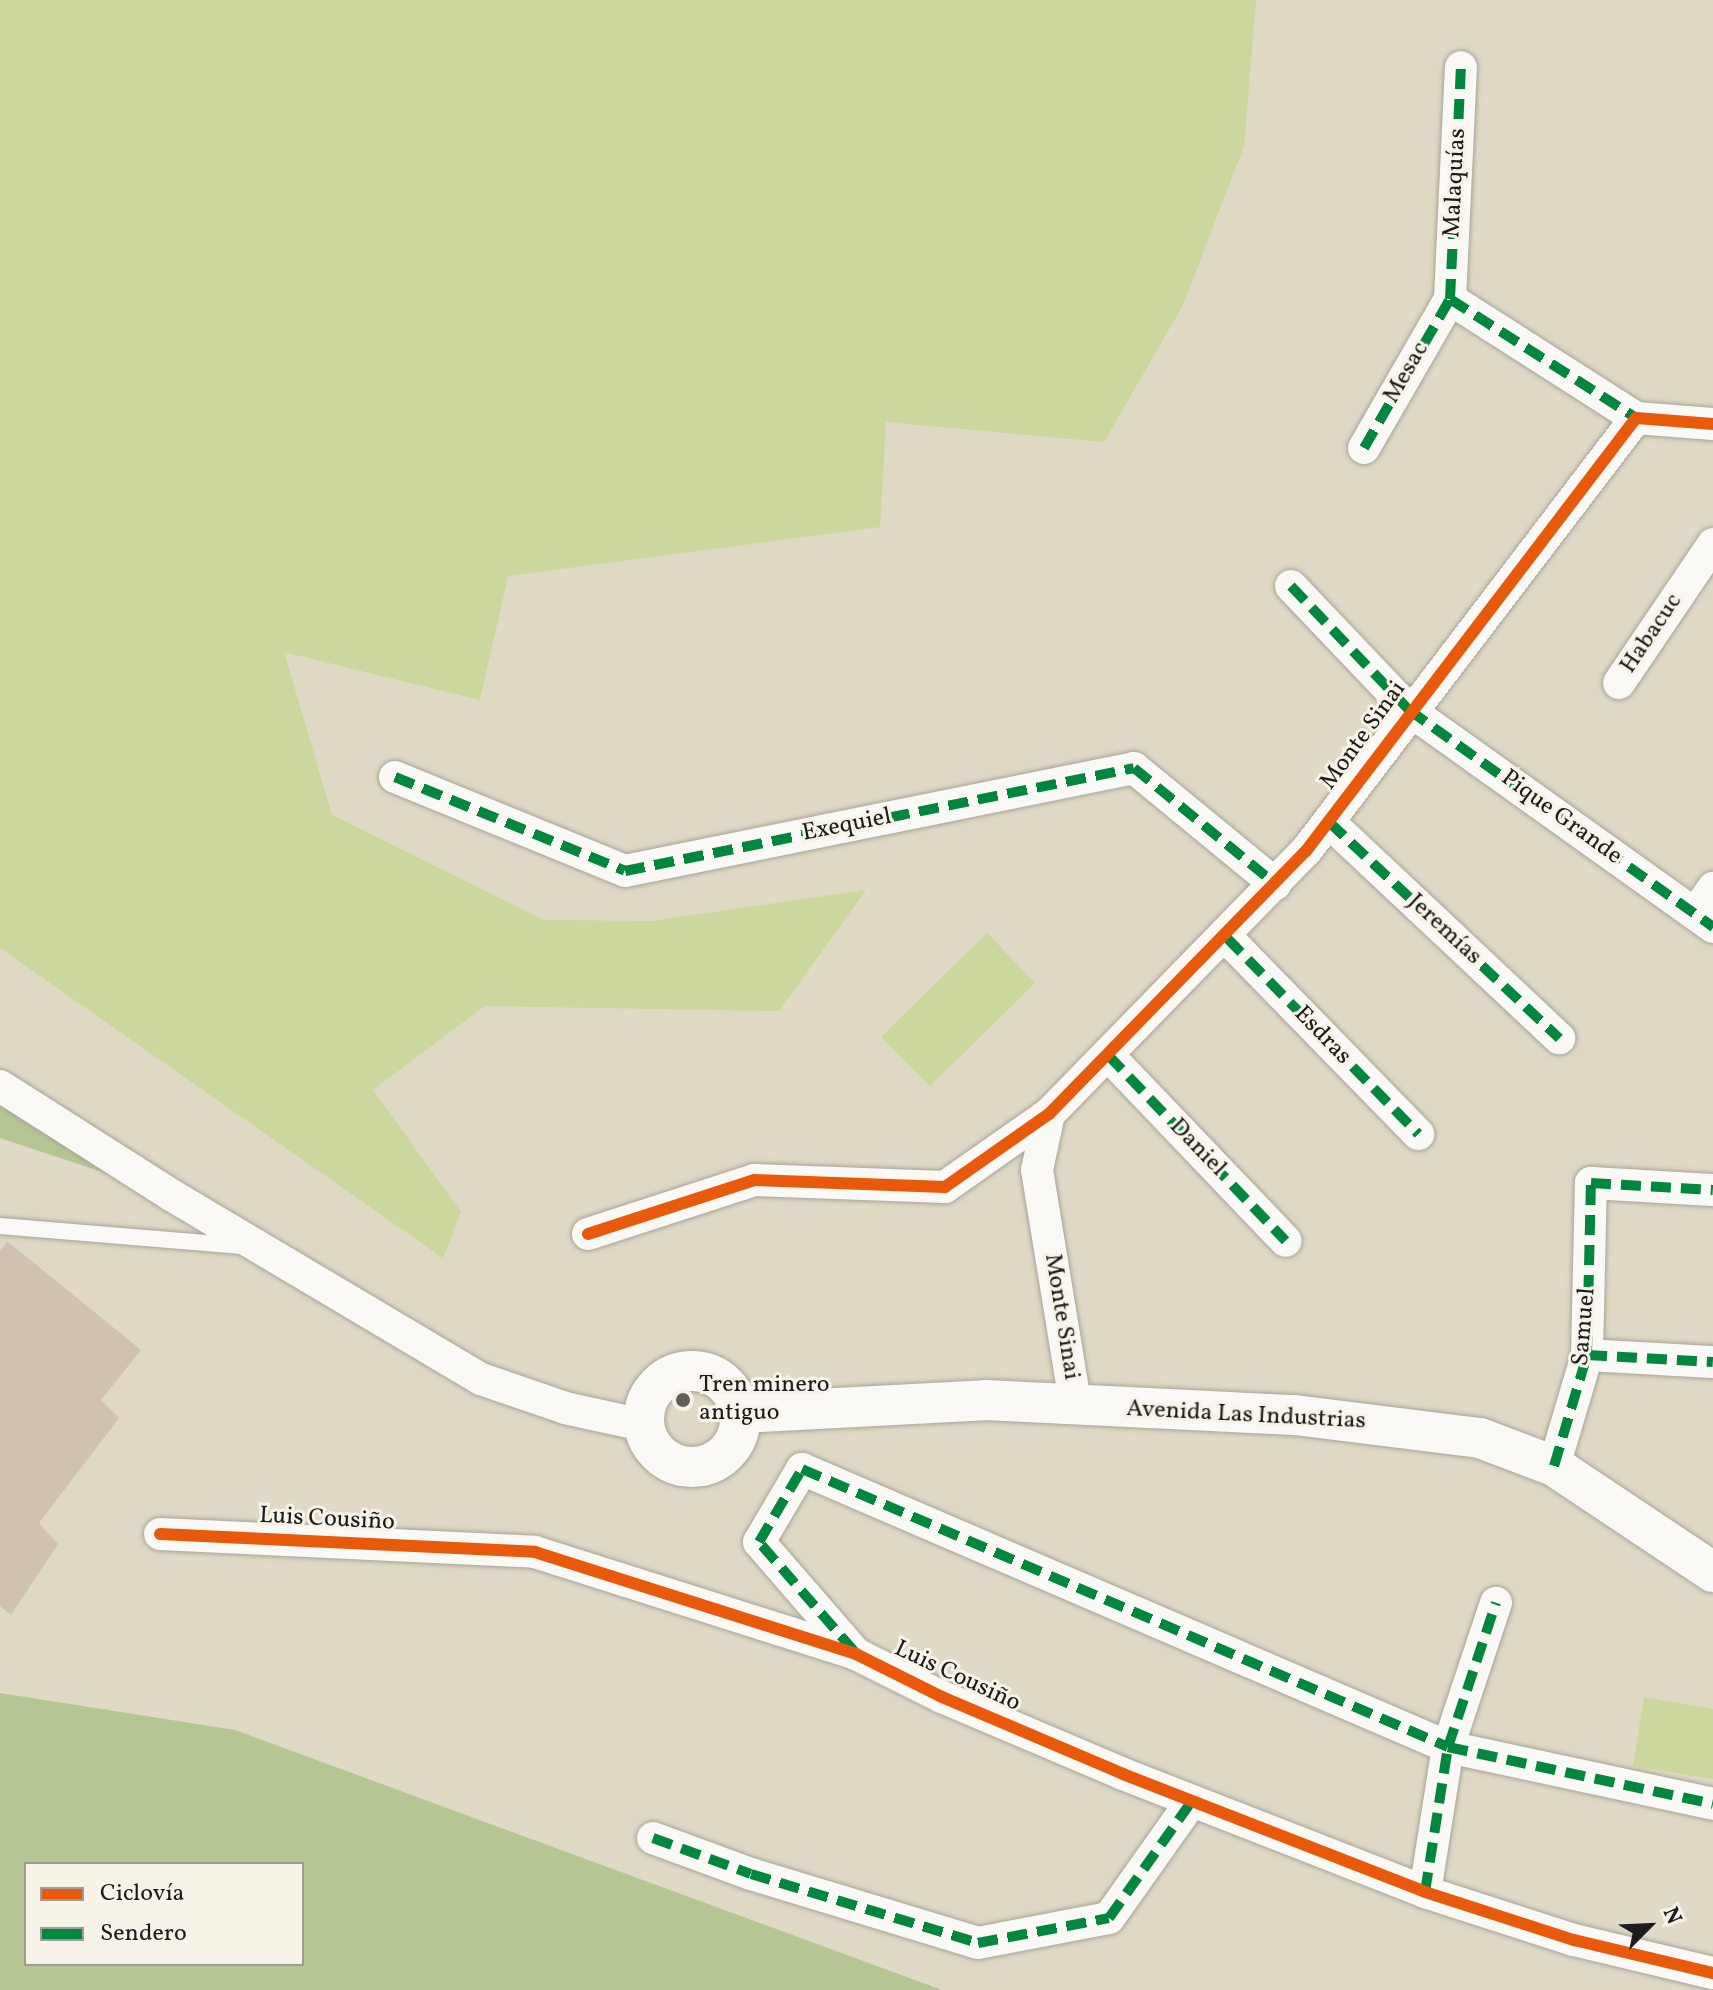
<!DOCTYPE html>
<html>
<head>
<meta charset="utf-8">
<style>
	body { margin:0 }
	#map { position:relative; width:1713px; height:1990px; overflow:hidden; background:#dfd9c5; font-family:Vollkorn,serif }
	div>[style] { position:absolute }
	.green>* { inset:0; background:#cbd79c }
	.forest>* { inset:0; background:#b5c694 }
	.building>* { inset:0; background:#d1c2af }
	.roads { filter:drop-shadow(0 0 2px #a8a498) drop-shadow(0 0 2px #a8a498) }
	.service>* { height:16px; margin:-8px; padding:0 8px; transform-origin:8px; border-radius:8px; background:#faf9f6 }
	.minor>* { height:32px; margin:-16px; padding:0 16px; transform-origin:16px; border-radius:16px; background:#faf9f6 }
	.tertiary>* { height:40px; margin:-20px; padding:0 20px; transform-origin:20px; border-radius:20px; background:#faf9f6 }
	.tertiary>.ring { margin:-20px; padding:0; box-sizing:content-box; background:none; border:40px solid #faf9f6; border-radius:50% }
	.quiet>* { height:10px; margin-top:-5px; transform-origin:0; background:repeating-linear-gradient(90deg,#00873e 0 20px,transparent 0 30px) }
	.cycleway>* { height:12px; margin:-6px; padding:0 6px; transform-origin:6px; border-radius:6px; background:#e8590c }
	.dots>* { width:22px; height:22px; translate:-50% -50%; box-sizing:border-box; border:4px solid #f7f3e8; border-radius:50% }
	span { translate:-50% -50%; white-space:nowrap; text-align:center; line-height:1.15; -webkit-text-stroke:6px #f7f3e8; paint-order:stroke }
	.street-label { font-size:24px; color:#1c1c1c }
	.poi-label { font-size:24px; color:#1c1c1c }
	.left { translate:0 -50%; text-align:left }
	.legend { position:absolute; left:24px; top:1862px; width:280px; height:104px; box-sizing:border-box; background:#f7f3e8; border:2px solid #9f9d96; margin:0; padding:10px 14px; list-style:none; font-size:24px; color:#1c1c1c }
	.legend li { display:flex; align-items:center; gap:16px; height:40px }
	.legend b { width:40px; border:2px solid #9f9d96 }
	.north { position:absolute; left:1609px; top:1886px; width:80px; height:80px; -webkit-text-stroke:6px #f7f3e8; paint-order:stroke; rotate:66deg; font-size:22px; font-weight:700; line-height:32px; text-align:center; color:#1c1c1c }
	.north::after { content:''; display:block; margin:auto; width:28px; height:36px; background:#1c1c1c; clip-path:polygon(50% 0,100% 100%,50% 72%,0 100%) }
</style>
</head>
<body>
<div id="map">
	<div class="green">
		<div style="clip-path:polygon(0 0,1256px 0,1244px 146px,1183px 305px,1104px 442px,886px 422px,880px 527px,508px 576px,480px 700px,284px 652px,332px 815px,544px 920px,652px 921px,866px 890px,779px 1011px,485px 1006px,373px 1090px,461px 1212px,443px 1258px,0 948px)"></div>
		<div style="clip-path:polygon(987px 933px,1035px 983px,930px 1086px,881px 1037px)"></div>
		<div style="clip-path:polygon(1644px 1697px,1713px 1709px,1713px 1779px,1633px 1766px)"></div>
	</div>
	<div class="forest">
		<div style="clip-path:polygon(0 1086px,171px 1195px,0 1138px)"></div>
		<div style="clip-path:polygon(evenodd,0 1693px,235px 1730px,942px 1990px,0 1990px,0 1693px,302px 1864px,302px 1964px,26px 1964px,26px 1864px,302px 1864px)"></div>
	</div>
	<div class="building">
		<div style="clip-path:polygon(7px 1241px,141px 1350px,101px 1400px,119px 1418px,39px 1523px,58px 1544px,11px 1615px,0 1606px,0 1251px)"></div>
	</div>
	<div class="roads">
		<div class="service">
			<div style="left:0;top:1226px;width:243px;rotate:4.7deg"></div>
		</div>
		<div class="minor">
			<div style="left:1450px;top:299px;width:221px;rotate:32.6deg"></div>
			<div style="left:1364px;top:448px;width:172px;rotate:-60deg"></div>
			<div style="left:1450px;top:299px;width:232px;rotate:-87.3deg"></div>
			<div style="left:1291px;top:586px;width:171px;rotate:46.4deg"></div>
			<div style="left:1409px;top:710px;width:374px;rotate:35.5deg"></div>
			<div style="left:1619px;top:683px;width:168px;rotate:-55.9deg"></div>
			<div style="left:395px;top:777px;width:248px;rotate:22.2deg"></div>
			<div style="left:625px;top:871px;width:519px;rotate:-11.44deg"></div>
			<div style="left:1134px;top:768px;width:183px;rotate:39.4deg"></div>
			<div style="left:1329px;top:822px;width:316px;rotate:43.2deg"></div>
			<div style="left:1695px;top:914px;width:32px;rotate:-55deg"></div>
			<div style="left:1227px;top:938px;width:274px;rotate:45.7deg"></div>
			<div style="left:1108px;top:1055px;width:257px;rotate:46.3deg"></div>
			<div style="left:0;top:1086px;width:203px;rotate:32.5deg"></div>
			<div style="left:171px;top:1195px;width:360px;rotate:30.7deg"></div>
			<div style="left:481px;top:1379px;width:89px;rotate:19deg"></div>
			<div style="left:565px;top:1408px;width:80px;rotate:12.3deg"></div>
			<div style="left:1049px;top:1114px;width:57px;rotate:102.1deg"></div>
			<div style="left:1037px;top:1170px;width:241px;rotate:80.7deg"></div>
			<div style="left:588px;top:1234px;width:175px;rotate:-18deg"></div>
			<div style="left:754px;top:1180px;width:191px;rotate:2.1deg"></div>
			<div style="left:945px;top:1187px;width:127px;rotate:-35.1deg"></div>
			<div style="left:1049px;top:1114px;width:368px;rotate:-45.7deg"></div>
			<div style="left:1306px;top:851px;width:544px;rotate:-52.69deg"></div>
			<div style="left:1636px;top:418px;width:77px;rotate:4.5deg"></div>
			<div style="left:1587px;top:1355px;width:126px;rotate:3.2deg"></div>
			<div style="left:1554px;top:1466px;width:116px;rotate:-73.4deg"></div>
			<div style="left:1587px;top:1355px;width:172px;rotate:-88.7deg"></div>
			<div style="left:1591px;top:1183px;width:122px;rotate:3.3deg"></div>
			<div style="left:160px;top:1534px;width:375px;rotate:2.7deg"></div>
			<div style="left:535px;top:1552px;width:337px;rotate:17.6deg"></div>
			<div style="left:856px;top:1654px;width:96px;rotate:26.6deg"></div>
			<div style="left:942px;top:1697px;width:197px;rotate:23deg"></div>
			<div style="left:1123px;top:1774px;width:324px;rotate:21.3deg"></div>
			<div style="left:1425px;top:1892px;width:157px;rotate:17.9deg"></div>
			<div style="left:1574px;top:1940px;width:143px;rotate:13.4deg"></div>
			<div style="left:856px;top:1654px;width:148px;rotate:-130.9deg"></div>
			<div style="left:759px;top:1542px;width:85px;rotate:-59.5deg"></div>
			<div style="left:802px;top:1469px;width:703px;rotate:23.28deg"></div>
			<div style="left:1448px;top:1747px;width:271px;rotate:12.1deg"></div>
			<div style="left:653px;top:1838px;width:104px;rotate:20.2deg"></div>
			<div style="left:751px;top:1874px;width:237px;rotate:16.9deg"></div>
			<div style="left:978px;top:1943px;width:133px;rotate:-10.8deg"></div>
			<div style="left:1109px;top:1918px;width:142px;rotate:-54.7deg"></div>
			<div style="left:1425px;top:1892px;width:147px;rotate:-81deg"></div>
			<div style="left:1448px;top:1747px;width:152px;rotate:-71.6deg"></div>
		</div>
		<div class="tertiary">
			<div class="ring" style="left:644px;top:1371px;width:56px;height:56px"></div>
			<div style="left:741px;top:1413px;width:244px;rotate:-3deg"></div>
			<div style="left:985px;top:1400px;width:310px;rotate:2.8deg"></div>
			<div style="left:1295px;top:1415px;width:186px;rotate:7.1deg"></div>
			<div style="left:1480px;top:1438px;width:79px;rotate:20.7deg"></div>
			<div style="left:1554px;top:1466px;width:191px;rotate:33.7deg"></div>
		</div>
	</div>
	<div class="quiet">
		<div style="left:1450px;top:299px;width:221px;rotate:32.6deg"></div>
		<div style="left:1364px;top:448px;width:172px;rotate:-60deg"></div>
		<div style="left:1450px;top:299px;width:232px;rotate:-87.3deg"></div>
		<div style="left:1291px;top:586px;width:171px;rotate:46.4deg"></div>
		<div style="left:1409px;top:710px;width:374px;rotate:35.5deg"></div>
		<div style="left:395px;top:777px;width:248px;rotate:22.2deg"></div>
		<div style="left:625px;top:871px;width:519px;rotate:-11.44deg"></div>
		<div style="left:1134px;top:768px;width:183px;rotate:39.4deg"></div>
		<div style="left:1329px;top:822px;width:316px;rotate:43.2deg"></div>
		<div style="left:1227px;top:938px;width:274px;rotate:45.7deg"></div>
		<div style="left:1108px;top:1055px;width:257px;rotate:46.3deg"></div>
		<div style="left:1587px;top:1355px;width:126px;rotate:3.2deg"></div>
		<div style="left:1554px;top:1466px;width:116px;rotate:-73.4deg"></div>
		<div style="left:1587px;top:1355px;width:172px;rotate:-88.7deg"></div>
		<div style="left:1591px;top:1183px;width:122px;rotate:3.3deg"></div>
		<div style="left:854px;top:1651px;width:145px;rotate:-131.1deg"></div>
		<div style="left:759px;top:1542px;width:85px;rotate:-59.5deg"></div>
		<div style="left:802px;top:1469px;width:703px;rotate:23.28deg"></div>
		<div style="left:1448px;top:1747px;width:271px;rotate:12.1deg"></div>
		<div style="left:653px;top:1838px;width:104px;rotate:20.2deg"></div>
		<div style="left:751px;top:1874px;width:237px;rotate:16.9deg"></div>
		<div style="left:978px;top:1943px;width:133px;rotate:-10.8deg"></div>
		<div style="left:1109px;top:1918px;width:142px;rotate:-54.7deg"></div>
		<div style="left:1425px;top:1892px;width:147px;rotate:-81deg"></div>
		<div style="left:1448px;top:1747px;width:152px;rotate:-71.6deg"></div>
	</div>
	<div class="cycleway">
		<div style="left:588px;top:1234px;width:175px;rotate:-18deg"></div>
		<div style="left:754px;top:1180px;width:191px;rotate:2.1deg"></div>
		<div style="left:945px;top:1187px;width:127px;rotate:-35.1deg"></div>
		<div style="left:1049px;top:1114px;width:368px;rotate:-45.7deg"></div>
		<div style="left:1306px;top:851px;width:544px;rotate:-52.69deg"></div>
		<div style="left:1636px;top:418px;width:77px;rotate:4.5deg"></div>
		<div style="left:160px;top:1534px;width:375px;rotate:2.7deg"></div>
		<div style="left:535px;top:1552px;width:337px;rotate:17.6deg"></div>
		<div style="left:856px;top:1654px;width:96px;rotate:26.6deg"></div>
		<div style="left:942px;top:1697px;width:197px;rotate:23deg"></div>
		<div style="left:1123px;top:1774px;width:324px;rotate:21.3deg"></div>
		<div style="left:1425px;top:1892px;width:157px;rotate:17.9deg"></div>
		<div style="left:1574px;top:1940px;width:143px;rotate:13.4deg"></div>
	</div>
	<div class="dots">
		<div style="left:683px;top:1400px;background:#605e57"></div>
	</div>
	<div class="street-label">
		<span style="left:1456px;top:183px;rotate:-87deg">Malaquías</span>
		<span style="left:1407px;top:373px;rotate:-60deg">Mesac</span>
		<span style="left:1652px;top:634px;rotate:-56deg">Habacuc</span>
		<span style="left:1364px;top:736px;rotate:-54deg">Monte Sinai</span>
		<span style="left:1561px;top:818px;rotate:36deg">Pique Grande</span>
		<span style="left:847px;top:826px;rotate:-11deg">Exequiel</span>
		<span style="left:1444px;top:930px;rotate:43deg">Jeremías</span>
		<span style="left:1322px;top:1036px;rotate:46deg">Esdras</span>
		<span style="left:1197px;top:1148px;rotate:46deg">Daniel</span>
		<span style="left:1061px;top:1317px;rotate:81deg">Monte Sinai</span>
		<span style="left:1585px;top:1327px;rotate:-85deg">Samuel</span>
		<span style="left:1246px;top:1416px;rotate:3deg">Avenida Las Industrias</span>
		<span style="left:327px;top:1520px;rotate:3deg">Luis Cousiño</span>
		<span style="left:957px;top:1677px;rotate:25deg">Luis Cousiño</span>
	</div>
	<div class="poi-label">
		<span class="left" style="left:699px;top:1400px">Tren minero<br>antiguo</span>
	</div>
	<ul class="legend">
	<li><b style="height:10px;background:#e8590c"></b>Ciclovía</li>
	<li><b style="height:10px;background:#00873e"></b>Sendero</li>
	</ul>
	<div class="north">N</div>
</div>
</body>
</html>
